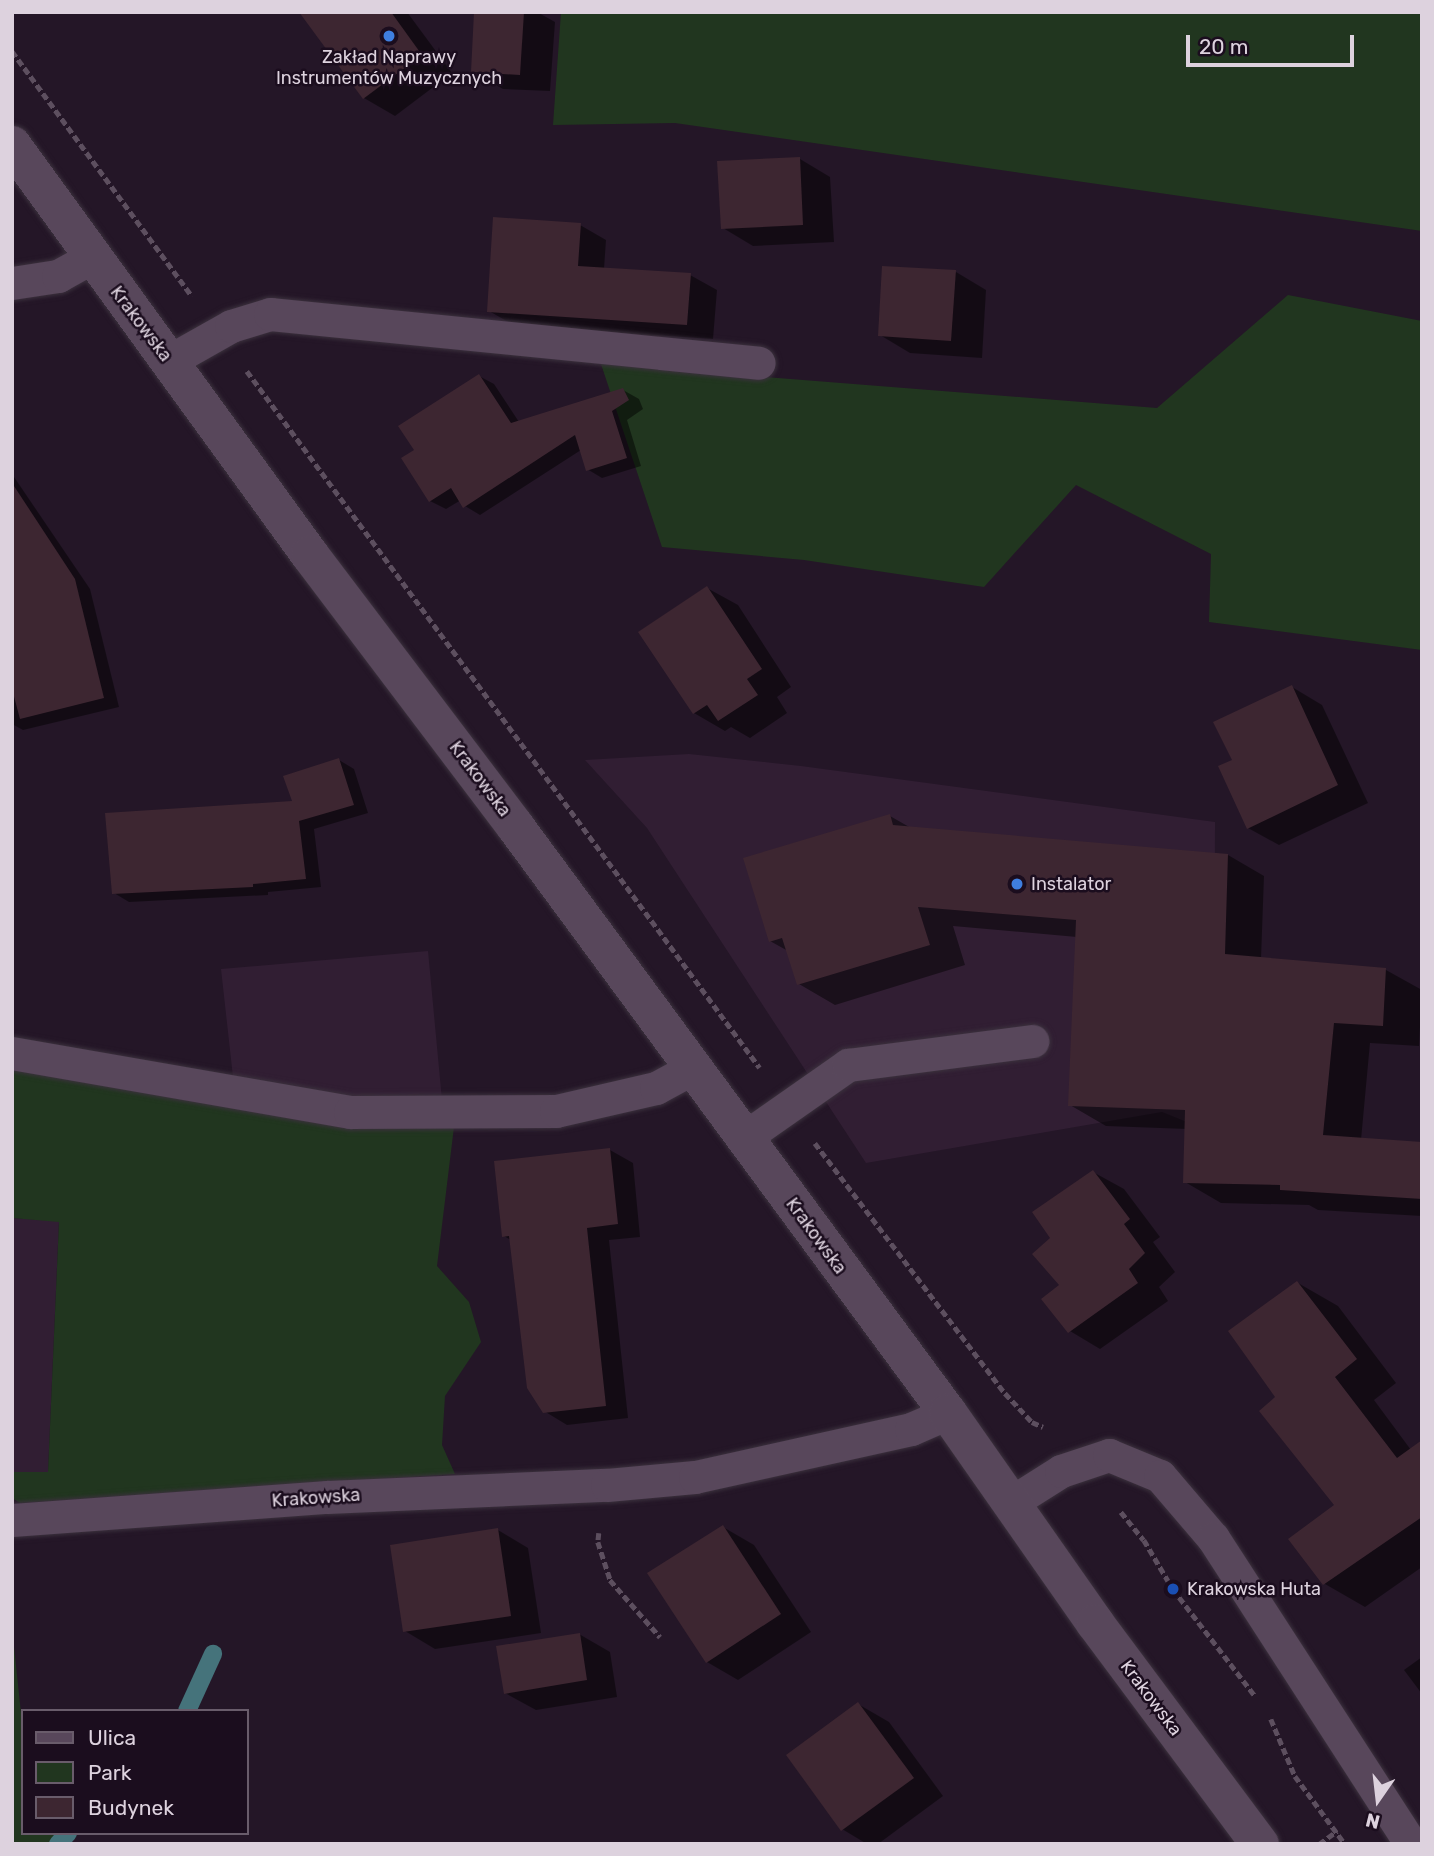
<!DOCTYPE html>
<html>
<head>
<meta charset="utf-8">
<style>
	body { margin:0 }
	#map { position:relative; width:1434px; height:1856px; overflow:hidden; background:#241627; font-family:Rubik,sans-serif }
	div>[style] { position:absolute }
	.built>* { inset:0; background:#311e33 }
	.green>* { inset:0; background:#21361f }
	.shadow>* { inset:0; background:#0007 }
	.stream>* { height:18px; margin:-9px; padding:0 9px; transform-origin:9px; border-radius:9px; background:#45737b }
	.building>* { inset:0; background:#3d2631 }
	.path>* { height:4.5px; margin-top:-2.25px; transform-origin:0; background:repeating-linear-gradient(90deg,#5d4f5f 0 7px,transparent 0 10.5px) }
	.roads { filter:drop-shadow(0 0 2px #3b313d) drop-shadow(0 0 2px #3b313d) }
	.lane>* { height:33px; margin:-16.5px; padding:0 16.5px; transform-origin:16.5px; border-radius:16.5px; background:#58475b }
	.secondary>* { height:38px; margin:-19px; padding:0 19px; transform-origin:19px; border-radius:19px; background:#58475b }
	.dots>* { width:19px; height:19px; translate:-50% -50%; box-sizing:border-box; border:4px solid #1b0d1e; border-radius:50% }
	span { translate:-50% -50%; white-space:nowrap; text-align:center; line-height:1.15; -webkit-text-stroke:5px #1b0d1e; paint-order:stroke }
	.poi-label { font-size:18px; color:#ddd2de }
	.left { translate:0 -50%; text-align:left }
	.street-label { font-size:18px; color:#ddd2de }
	.frame { position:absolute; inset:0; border:14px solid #ddd2de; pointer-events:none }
	.legend { position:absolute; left:21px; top:1709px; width:228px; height:126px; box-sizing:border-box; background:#1b0d1e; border:2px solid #695c6b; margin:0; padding:9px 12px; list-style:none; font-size:21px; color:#ddd2de }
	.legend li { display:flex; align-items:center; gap:14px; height:35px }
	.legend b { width:35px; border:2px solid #695c6b }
	.north { position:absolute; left:1343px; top:1765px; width:70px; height:70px; -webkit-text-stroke:5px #1b0d1e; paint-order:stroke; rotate:194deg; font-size:19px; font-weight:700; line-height:28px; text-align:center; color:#ddd2de }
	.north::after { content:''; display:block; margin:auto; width:24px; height:32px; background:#ddd2de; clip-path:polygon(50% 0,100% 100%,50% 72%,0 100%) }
	.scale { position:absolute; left:1186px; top:35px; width:168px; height:32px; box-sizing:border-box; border:4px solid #ddd2de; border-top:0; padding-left:9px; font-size:21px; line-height:24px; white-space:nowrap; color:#ddd2de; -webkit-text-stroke:5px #1b0d1e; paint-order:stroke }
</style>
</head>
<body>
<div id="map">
	<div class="built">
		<div style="clip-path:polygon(689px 754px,801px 766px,1215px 822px,1214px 1133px,1162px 1112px,866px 1163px,647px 828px,585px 760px)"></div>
		<div style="clip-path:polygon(428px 951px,442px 1100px,351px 1100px,233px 1077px,221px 969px)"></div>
		<div style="clip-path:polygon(12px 1218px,59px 1221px,48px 1472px,12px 1472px)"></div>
	</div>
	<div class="green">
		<div style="clip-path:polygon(561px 12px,1422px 12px,1422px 231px,675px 123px,553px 125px)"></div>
		<div style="clip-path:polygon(1288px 295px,1422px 321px,1422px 650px,1209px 622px,1211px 554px,1076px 485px,984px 587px,804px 560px,662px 547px,601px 364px,1157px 408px)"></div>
		<div style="clip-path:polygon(12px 1067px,454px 1127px,437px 1266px,469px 1302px,481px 1342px,445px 1396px,442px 1445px,455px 1474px,20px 1503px,12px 1498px,12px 1472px,48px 1472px,59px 1222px,12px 1218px)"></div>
		<div style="clip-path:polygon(13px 1637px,23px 1732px,23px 1833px,67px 1833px,58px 1844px,12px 1844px)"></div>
	</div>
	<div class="shadow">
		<div style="clip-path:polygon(320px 12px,407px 12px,452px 73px,395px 116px,364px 98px)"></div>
		<div style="clip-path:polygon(476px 12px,537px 12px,555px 22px,550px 91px,503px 89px,473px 71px)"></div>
		<div style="clip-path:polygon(800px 159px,830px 177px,834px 242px,753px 246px,723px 228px)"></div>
		<div style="clip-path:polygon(580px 225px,606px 240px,604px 269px,690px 275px,717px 290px,713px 339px,515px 326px,489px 311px)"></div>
		<div style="clip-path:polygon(956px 272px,986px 290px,982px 358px,910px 353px,880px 335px)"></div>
		<div style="clip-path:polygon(479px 376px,494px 384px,519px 422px,623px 390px,639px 399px,643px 409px,627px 420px,641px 466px,602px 478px,587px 469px,581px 450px,480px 515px,465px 506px,461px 500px,446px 509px,430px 501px,416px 450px)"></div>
		<div style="clip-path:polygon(12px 474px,90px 589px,119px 707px,23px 730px,12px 724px)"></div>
		<div style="clip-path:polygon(707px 588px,738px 605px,791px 687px,777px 697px,787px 713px,750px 738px,731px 727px,725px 731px,694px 713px)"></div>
		<div style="clip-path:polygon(1292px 687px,1322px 705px,1368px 803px,1279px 845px,1248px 828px,1234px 761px)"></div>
		<div style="clip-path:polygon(339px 760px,354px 769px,368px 813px,314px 829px,321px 887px,268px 892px,268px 895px,129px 902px,114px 893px,295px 803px)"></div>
		<div style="clip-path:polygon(890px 816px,911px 828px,1228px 855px,1264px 876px,1261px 959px,1386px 970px,1422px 990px,1419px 1046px,1370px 1043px,1361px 1140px,1422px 1144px,1422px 1216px,1318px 1210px,1309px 1205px,1221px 1203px,1185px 1182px,1187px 1129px,1106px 1126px,1070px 1105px,1077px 937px,953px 926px,965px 965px,835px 1005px,799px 984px,788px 951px,770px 941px)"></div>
		<div style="clip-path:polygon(610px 1150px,633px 1163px,640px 1237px,609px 1240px,628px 1418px,567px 1425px,544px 1411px,511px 1240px,504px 1236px)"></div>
		<div style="clip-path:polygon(1093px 1172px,1124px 1189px,1160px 1237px,1153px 1242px,1175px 1272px,1159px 1287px,1168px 1301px,1100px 1349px,1070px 1331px,1052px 1239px)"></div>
		<div style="clip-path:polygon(1298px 1283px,1338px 1306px,1396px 1383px,1374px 1400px,1411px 1450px,1422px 1442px,1422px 1567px,1365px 1607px,1325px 1584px,1336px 1505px,1278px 1397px)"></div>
		<div style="clip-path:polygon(723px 1527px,754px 1545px,811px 1632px,738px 1680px,707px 1662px)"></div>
		<div style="clip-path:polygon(498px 1530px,528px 1548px,541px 1633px,435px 1649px,405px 1631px)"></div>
		<div style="clip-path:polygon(579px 1634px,610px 1652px,617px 1697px,536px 1710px,505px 1693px)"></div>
		<div style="clip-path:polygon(1422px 1657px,1422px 1694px,1404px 1670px)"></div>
		<div style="clip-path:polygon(858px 1704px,889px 1722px,943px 1796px,878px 1844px,867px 1844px,842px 1829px)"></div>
	</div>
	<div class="stream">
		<div style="left:187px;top:1711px;width:63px;rotate:-65.5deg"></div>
		<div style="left:58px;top:1844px;width:15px;rotate:-48deg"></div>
	</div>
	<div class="building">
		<div style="clip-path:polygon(299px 12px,391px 12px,422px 55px,363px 99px)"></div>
		<div style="clip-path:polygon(474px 12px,524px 12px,520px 75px,471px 72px)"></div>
		<div style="clip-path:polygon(800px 157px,803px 225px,721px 229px,717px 161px)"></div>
		<div style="clip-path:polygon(493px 217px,581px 223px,578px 266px,691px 273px,687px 325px,487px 312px)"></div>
		<div style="clip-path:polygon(882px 266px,956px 270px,951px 341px,878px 336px)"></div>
		<div style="clip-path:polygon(479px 374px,511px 423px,623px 388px,629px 400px,612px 411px,627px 458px,586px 471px,575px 435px,463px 508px,451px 488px,429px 502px,401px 458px,414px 450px,398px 426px)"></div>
		<div style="clip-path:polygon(12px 483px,75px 579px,104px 698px,20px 719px,12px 689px)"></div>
		<div style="clip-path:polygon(707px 586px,762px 669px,747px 679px,758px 695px,718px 721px,707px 705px,693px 714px,638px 632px)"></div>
		<div style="clip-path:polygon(1292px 685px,1338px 785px,1247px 829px,1218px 766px,1232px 760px,1213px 722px)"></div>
		<div style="clip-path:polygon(339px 758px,354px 805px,299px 821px,306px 879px,253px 884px,253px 887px,112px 894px,105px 813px,292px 801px,283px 776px)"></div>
		<div style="clip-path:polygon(890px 814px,893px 825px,1228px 854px,1225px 954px,1386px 968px,1383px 1026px,1334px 1023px,1323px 1135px,1422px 1142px,1422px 1199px,1280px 1190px,1280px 1185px,1183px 1183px,1185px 1110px,1068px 1106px,1076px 920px,918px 907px,930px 945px,797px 985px,782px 938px,769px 942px,743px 858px)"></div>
		<div style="clip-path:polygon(610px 1148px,618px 1224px,587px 1228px,606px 1406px,543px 1413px,527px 1388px,509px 1236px,502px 1237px,494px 1161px)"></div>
		<div style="clip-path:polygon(1093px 1170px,1130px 1219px,1124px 1224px,1145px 1253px,1129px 1269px,1138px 1283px,1068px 1333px,1041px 1299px,1059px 1285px,1032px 1254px,1050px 1238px,1032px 1212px)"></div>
		<div style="clip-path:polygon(1297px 1281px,1357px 1359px,1335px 1377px,1397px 1458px,1422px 1440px,1422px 1517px,1323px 1585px,1288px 1539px,1334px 1505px,1259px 1411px,1275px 1397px,1228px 1331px)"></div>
		<div style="clip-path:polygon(723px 1525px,781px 1614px,706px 1663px,647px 1573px)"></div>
		<div style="clip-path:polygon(498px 1528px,511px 1616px,403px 1632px,390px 1545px)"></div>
		<div style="clip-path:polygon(580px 1633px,587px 1680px,504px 1694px,496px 1646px)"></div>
		<div style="clip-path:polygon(858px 1702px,914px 1778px,841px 1831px,786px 1755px)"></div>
	</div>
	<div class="path">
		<div style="left:12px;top:51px;width:304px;rotate:53.7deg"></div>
		<div style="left:247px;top:371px;width:865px;rotate:53.65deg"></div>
		<div style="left:815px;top:1143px;width:314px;rotate:52.8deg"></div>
		<div style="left:1005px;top:1393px;width:40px;rotate:47deg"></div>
		<div style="left:1032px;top:1422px;width:12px;rotate:24deg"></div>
		<div style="left:1121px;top:1512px;width:36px;rotate:51deg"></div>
		<div style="left:1144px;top:1540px;width:57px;rotate:59.4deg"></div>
		<div style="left:1173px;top:1589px;width:136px;rotate:52.5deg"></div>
		<div style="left:599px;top:1533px;width:9px;rotate:96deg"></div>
		<div style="left:598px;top:1542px;width:40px;rotate:72deg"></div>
		<div style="left:610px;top:1580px;width:76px;rotate:48.7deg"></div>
		<div style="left:1271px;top:1719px;width:62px;rotate:67.2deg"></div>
		<div style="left:1295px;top:1776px;width:84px;rotate:53.7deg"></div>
		<div style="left:1319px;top:1844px;width:22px;rotate:-36deg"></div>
	</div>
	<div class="roads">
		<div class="lane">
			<div style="left:12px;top:283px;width:47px;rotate:-8.7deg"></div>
			<div style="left:58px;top:276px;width:39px;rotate:-29deg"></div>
			<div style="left:169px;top:361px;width:71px;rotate:-29.4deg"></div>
			<div style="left:231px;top:326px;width:41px;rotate:-17.1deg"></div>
			<div style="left:270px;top:314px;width:491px;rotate:5.7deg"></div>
			<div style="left:12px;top:1053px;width:343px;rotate:9.9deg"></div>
			<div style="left:350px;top:1112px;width:206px;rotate:-0.3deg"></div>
			<div style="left:556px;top:1111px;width:103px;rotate:-13deg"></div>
			<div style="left:656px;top:1088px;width:42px;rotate:-28.4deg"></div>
			<div style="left:745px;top:1137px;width:126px;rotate:-35deg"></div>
			<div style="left:848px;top:1065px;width:186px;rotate:-7.4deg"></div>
			<div style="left:1012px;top:1502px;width:58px;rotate:-32.3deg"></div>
			<div style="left:1061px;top:1471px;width:51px;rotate:-18.4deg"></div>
			<div style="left:1109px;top:1455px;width:55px;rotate:22.4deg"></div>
			<div style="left:1160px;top:1476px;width:82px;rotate:49.5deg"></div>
			<div style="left:1213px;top:1538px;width:364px;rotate:57.1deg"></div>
			<div style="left:12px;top:1520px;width:316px;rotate:-4.2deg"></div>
			<div style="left:327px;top:1497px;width:280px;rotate:-2.5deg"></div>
			<div style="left:607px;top:1485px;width:88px;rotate:-5.2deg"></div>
			<div style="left:695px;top:1477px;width:221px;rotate:-12.5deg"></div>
			<div style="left:911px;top:1429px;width:40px;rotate:-23.4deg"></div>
		</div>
		<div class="secondary">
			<div style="left:12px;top:145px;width:507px;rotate:53.99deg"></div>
			<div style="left:310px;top:555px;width:340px;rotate:52.9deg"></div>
			<div style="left:515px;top:826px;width:729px;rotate:53.59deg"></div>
			<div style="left:948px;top:1413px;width:256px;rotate:55deg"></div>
			<div style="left:1095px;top:1623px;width:276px;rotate:53.3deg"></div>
		</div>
	</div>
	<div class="dots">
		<div style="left:389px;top:36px;background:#3f7fe0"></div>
		<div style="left:1017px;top:884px;background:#3f7fe0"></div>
		<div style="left:1173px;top:1589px;background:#1a4fb4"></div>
	</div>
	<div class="poi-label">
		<span style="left:389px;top:68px">Zakład Naprawy<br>Instrumentów Muzycznych</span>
		<span class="left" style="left:1031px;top:884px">Instalator</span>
		<span class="left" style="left:1187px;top:1589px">Krakowska Huta</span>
	</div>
	<div class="street-label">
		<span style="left:141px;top:324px;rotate:53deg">Krakowska</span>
		<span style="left:480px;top:779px;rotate:53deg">Krakowska</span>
		<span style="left:816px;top:1236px;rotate:54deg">Krakowska</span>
		<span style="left:316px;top:1498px;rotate:-4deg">Krakowska</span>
		<span style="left:1151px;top:1698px;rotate:53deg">Krakowska</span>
	</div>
	<div class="frame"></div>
	<ul class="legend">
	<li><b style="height:9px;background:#58475b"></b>Ulica</li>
	<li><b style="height:19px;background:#21361f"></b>Park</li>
	<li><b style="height:19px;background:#3d2631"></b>Budynek</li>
	</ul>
	<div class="north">N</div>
	<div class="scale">20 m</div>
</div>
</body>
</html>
